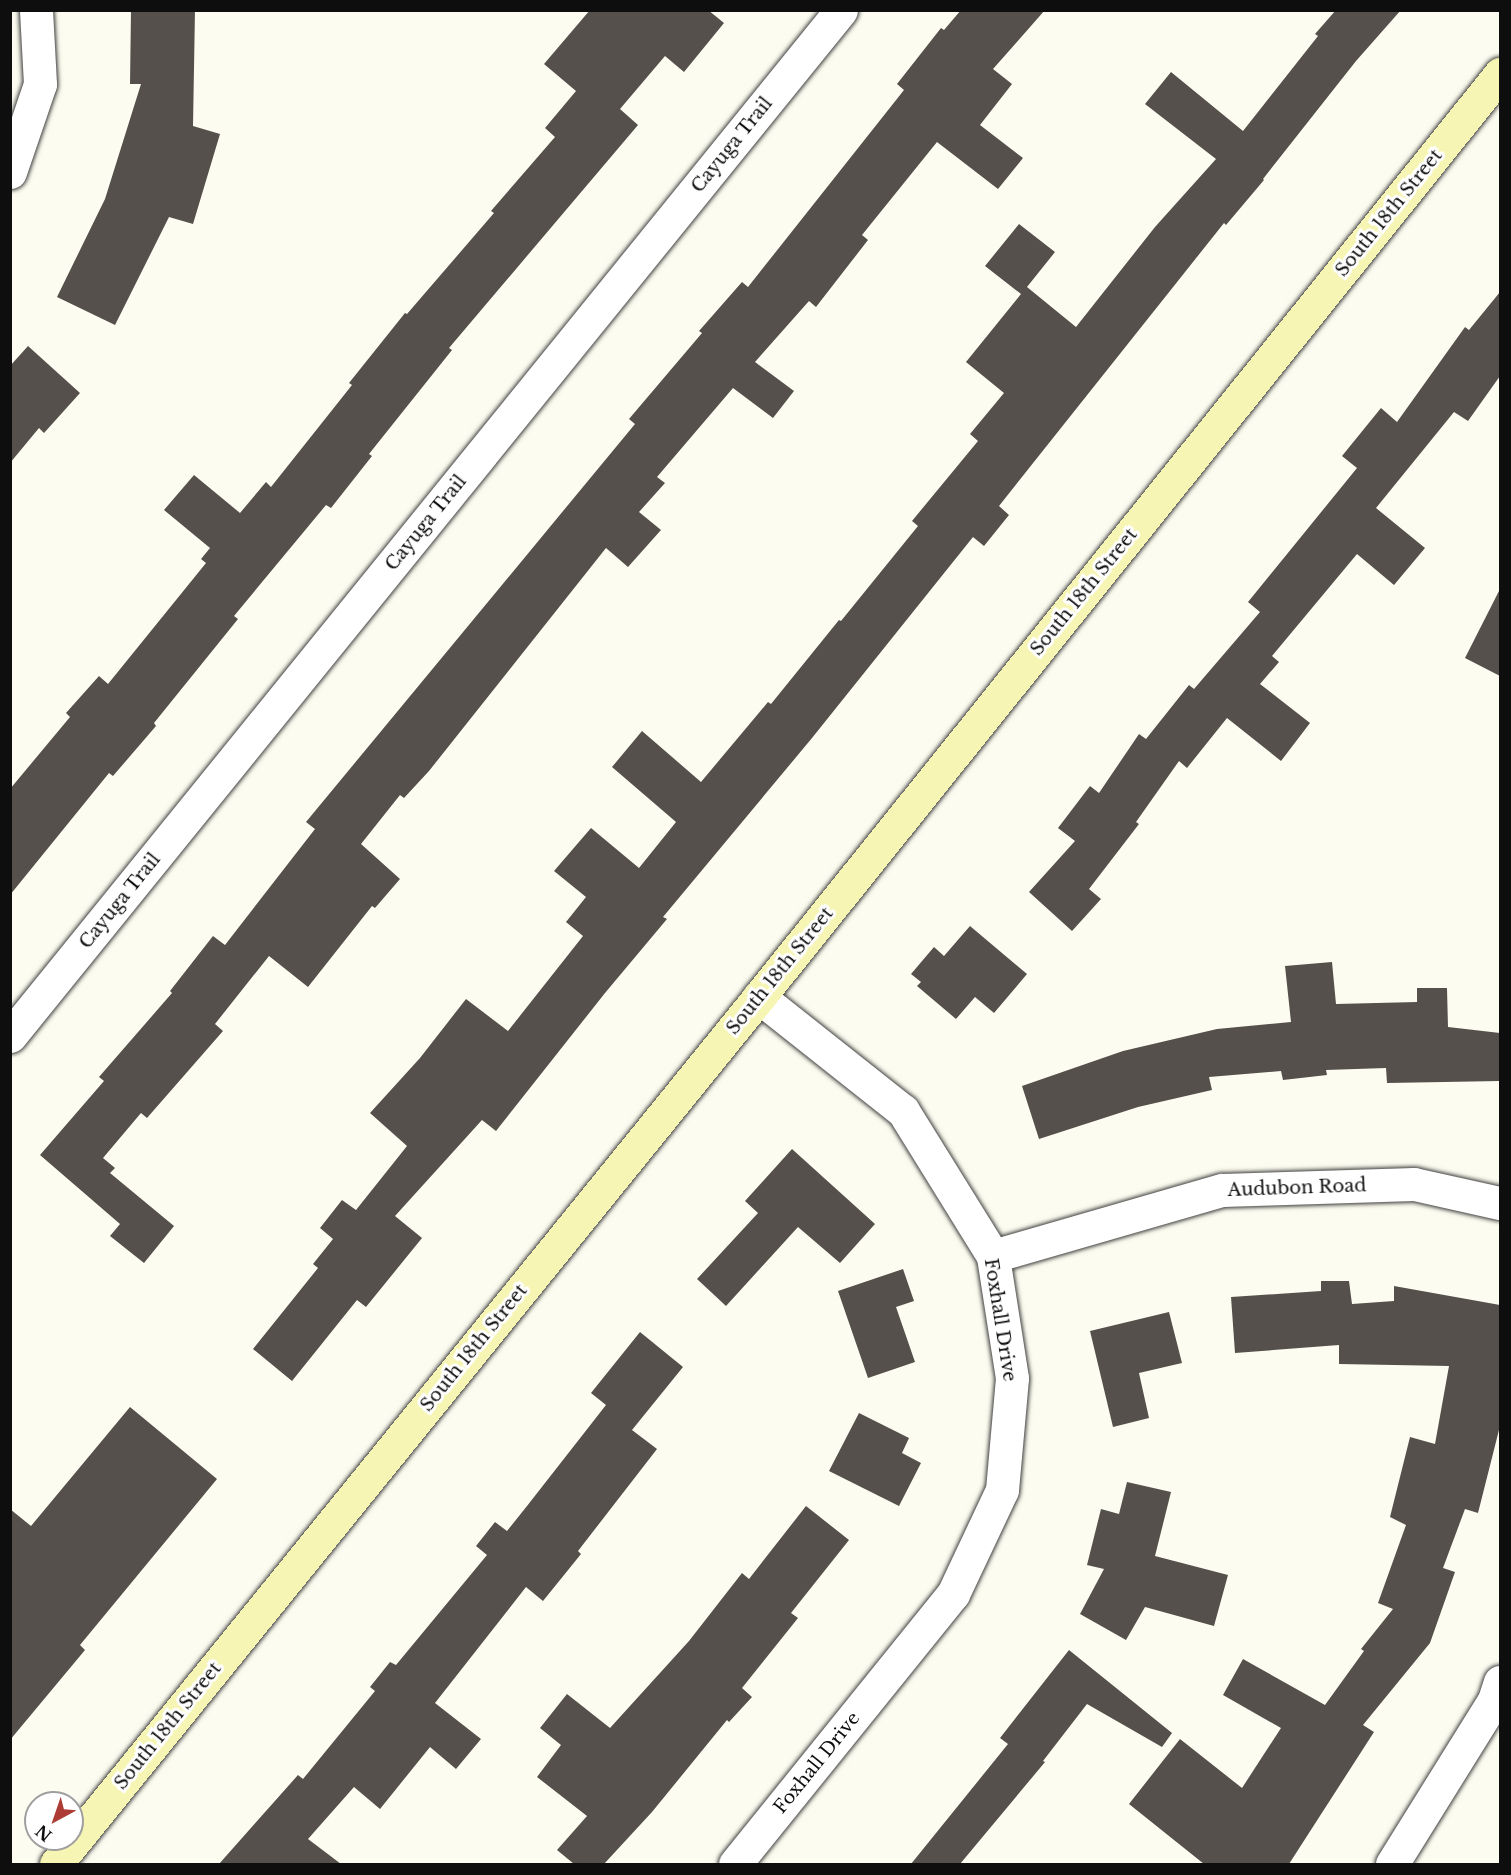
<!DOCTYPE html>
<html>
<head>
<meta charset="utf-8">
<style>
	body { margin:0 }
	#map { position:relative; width:1511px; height:1875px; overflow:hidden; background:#fdfcf0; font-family:"Libre Baskerville",serif }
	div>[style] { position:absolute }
	.building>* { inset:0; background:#55504b }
	.roads { filter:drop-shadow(0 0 2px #414141) drop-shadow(0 0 2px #414141) }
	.minor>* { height:33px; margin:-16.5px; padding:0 16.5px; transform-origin:16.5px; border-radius:16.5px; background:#fff }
	.secondary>* { height:33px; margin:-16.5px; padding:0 16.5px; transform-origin:16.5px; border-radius:16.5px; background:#f6f5b3 }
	span { translate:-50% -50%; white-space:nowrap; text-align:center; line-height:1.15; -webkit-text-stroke:6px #fff; paint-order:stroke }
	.street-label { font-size:18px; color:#0e0e0e }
	.frame { position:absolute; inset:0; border:12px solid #0e0e0e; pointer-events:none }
	.north { position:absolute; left:24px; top:1791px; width:60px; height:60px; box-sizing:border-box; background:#fff; border:2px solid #9f9f9f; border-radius:50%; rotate:220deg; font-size:16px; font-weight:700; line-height:24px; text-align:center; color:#0e0e0e }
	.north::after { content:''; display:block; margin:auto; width:21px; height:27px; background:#ad3b36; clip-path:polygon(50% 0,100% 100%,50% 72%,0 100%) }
</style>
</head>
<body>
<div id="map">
	<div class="building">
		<div style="clip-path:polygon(131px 10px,195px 10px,193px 126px,220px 134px,193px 224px,169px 217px,115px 325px,57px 297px,105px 199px,141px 84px,130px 84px)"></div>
		<div style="clip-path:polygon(590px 10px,708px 10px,724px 23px,684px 72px,665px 56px,620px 109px,638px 125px,449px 348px,452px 350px,369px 454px,372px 456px,331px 508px,326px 505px,234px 616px,238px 619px,154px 723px,156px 726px,113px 776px,109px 773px,10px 895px,10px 789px,70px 717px,66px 713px,99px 676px,108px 684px,206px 563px,201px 559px,210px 548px,164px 510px,194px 475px,240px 513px,266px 482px,271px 487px,352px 385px,349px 383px,405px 313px,407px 314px,494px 213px,491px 211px,555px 137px,545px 128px,576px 91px,544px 64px)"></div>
		<div style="clip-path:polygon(961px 10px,1045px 10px,993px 69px,1012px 84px,980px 125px,1023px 158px,998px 189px,937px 142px,862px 235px,868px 240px,816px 307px,809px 301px,755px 362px,794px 391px,773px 418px,733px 388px,657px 477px,665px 483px,639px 512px,661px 530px,628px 567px,606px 548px,429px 771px,404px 798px,400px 795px,361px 844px,400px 879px,375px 908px,372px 906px,308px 987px,269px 956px,215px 1024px,223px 1031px,147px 1118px,141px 1113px,103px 1158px,115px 1168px,110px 1173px,174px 1226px,144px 1263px,110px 1236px,120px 1224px,40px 1155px,104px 1081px,99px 1077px,172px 993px,170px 991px,213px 936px,225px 945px,315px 829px,306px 822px,635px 424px,629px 419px,702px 333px,699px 331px,742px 282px,748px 287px,904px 90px,897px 84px,941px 28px,944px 30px)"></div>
		<div style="clip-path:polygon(1336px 10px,1401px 10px,1356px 61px,1263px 179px,1264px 180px,1226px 225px,1224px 223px,999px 506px,1009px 515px,984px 546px,973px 537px,812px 738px,663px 917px,667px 919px,605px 993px,496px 1131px,482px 1120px,395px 1216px,422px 1238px,366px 1307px,357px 1300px,292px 1381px,253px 1349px,318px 1268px,313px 1264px,333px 1239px,320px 1228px,342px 1200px,356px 1210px,407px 1146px,370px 1113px,420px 1058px,466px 999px,508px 1031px,583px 936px,566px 922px,586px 897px,554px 871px,591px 828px,639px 868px,676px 822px,612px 767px,642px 731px,701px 782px,768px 702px,771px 704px,839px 620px,841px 621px,918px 526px,912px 521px,978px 441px,970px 434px,1004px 393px,966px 362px,1021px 294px,985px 266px,1019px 224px,1055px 252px,1027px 287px,1076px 327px,1155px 227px,1216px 159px,1145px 104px,1171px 72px,1243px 131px,1318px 36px,1315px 34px)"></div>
		<div style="clip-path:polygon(1500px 292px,1500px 376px,1468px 421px,1454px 412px,1376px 508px,1425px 548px,1394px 585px,1357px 554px,1272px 656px,1279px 662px,1260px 684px,1310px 723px,1281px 761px,1227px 718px,1187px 768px,1179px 761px,1136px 822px,1139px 824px,1089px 889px,1101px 899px,1072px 931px,1029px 892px,1075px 841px,1058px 828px,1090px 786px,1099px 793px,1139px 734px,1146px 739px,1189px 685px,1194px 689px,1260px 612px,1248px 602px,1357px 468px,1342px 456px,1381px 408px,1397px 422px,1465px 327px,1469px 330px)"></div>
		<div style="clip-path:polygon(28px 346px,80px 393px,44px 433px,39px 428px,10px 463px,10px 366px)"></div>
		<div style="clip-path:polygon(1500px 589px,1500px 676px,1465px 658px)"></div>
		<div style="clip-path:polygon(970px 926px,1027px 974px,994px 1013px,975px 997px,956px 1019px,917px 986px,921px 982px,911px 974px,934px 947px,944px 956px)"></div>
		<div style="clip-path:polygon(1332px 962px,1336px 1004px,1417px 1002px,1417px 988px,1447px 988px,1448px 1027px,1500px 1033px,1500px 1081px,1387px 1083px,1386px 1068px,1326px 1070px,1327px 1075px,1283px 1080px,1281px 1071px,1209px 1077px,1212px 1090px,1138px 1107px,1039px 1139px,1022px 1086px,1123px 1051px,1217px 1029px,1291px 1022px,1285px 966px)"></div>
		<div style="clip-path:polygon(792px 1149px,875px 1224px,840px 1263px,798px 1227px,726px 1306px,697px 1279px,758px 1213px,745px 1201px)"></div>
		<div style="clip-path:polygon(903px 1269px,914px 1301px,896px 1307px,915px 1362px,868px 1378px,838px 1291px)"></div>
		<div style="clip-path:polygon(1321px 1281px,1349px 1281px,1352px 1304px,1394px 1301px,1394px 1286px,1500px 1305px,1500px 1426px,1478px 1513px,1465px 1509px,1443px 1568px,1455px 1572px,1430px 1643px,1363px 1725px,1374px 1732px,1289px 1864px,1204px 1864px,1129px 1804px,1180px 1739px,1242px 1788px,1281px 1728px,1223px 1695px,1243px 1659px,1325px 1705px,1364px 1651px,1361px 1649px,1393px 1609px,1378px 1603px,1406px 1525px,1390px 1517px,1410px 1437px,1435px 1444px,1449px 1366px,1339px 1364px,1339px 1345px,1235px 1353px,1231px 1297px,1321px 1291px)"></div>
		<div style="clip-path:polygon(1169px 1312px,1182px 1363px,1139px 1373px,1149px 1418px,1113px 1427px,1090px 1331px)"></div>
		<div style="clip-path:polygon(640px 1332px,683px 1367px,632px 1430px,657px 1449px,578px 1551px,581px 1554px,543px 1601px,526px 1587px,435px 1703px,481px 1739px,456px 1769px,430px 1747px,380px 1809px,354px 1787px,308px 1839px,341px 1864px,219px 1864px,298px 1775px,303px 1779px,375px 1691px,370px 1687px,390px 1662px,396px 1665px,487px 1555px,476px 1546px,495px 1522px,507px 1531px,527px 1506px,606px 1405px,591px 1393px)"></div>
		<div style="clip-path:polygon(130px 1407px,217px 1479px,80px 1645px,85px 1650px,10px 1740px,10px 1509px,31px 1526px)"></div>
		<div style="clip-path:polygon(859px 1413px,909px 1438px,902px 1453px,921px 1463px,899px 1506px,829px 1471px)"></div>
		<div style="clip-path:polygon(1127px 1482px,1171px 1492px,1155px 1556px,1228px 1575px,1214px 1626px,1145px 1607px,1126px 1640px,1080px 1614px,1104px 1569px,1087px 1565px,1101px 1509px,1119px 1514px)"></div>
		<div style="clip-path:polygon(806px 1506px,849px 1540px,791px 1613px,798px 1618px,742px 1688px,752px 1697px,729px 1722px,727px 1720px,652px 1812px,604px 1864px,574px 1864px,557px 1850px,587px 1816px,537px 1777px,561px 1745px,540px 1728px,567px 1694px,610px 1728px,689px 1641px,742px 1573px,749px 1579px)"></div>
		<div style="clip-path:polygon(1069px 1650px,1172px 1733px,1162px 1747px,1087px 1704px,1043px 1761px,1045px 1762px,960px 1864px,911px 1864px,1008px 1744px,1000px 1738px)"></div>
	</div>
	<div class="roads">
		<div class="minor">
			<div style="left:10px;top:172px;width:93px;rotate:-71.2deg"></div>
			<div style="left:40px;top:84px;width:74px;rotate:-93.1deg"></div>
			<div style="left:10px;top:1036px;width:1320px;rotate:-50.99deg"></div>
			<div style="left:993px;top:1256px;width:238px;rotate:-16.1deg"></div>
			<div style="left:1222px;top:1190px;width:192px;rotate:-1.8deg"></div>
			<div style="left:1414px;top:1184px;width:88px;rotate:12.5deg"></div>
			<div style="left:735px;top:1864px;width:347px;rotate:-51.1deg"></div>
			<div style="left:953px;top:1594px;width:115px;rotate:-64.8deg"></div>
			<div style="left:1002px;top:1490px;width:112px;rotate:-84.9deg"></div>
			<div style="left:1012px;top:1378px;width:123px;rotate:-98.9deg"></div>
			<div style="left:993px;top:1256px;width:171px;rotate:-121.8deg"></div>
			<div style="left:903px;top:1111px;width:184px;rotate:-141.6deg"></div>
			<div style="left:1392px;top:1864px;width:193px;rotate:-58.1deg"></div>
			<div style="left:1494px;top:1700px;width:19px;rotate:-72deg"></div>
		</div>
		<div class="secondary">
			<div style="left:56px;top:1864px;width:1116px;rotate:-50.96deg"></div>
			<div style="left:759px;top:997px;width:1184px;rotate:-51.24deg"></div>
		</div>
	</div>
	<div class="street-label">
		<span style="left:732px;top:145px;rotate:-51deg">Cayuga Trail</span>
		<span style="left:1389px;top:213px;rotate:-51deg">South 18th Street</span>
		<span style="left:426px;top:523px;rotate:-51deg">Cayuga Trail</span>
		<span style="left:1084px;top:592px;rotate:-51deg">South 18th Street</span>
		<span style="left:120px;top:901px;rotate:-51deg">Cayuga Trail</span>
		<span style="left:780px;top:971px;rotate:-51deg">South 18th Street</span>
		<span style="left:1297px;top:1188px;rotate:-2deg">Audubon Road</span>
		<span style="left:1000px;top:1320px;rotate:81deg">Foxhall Drive</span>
		<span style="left:474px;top:1348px;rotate:-51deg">South 18th Street</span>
		<span style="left:168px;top:1726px;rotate:-51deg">South 18th Street</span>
		<span style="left:817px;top:1763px;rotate:-51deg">Foxhall Drive</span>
	</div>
	<div class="frame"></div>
	<div class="north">N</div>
</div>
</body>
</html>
